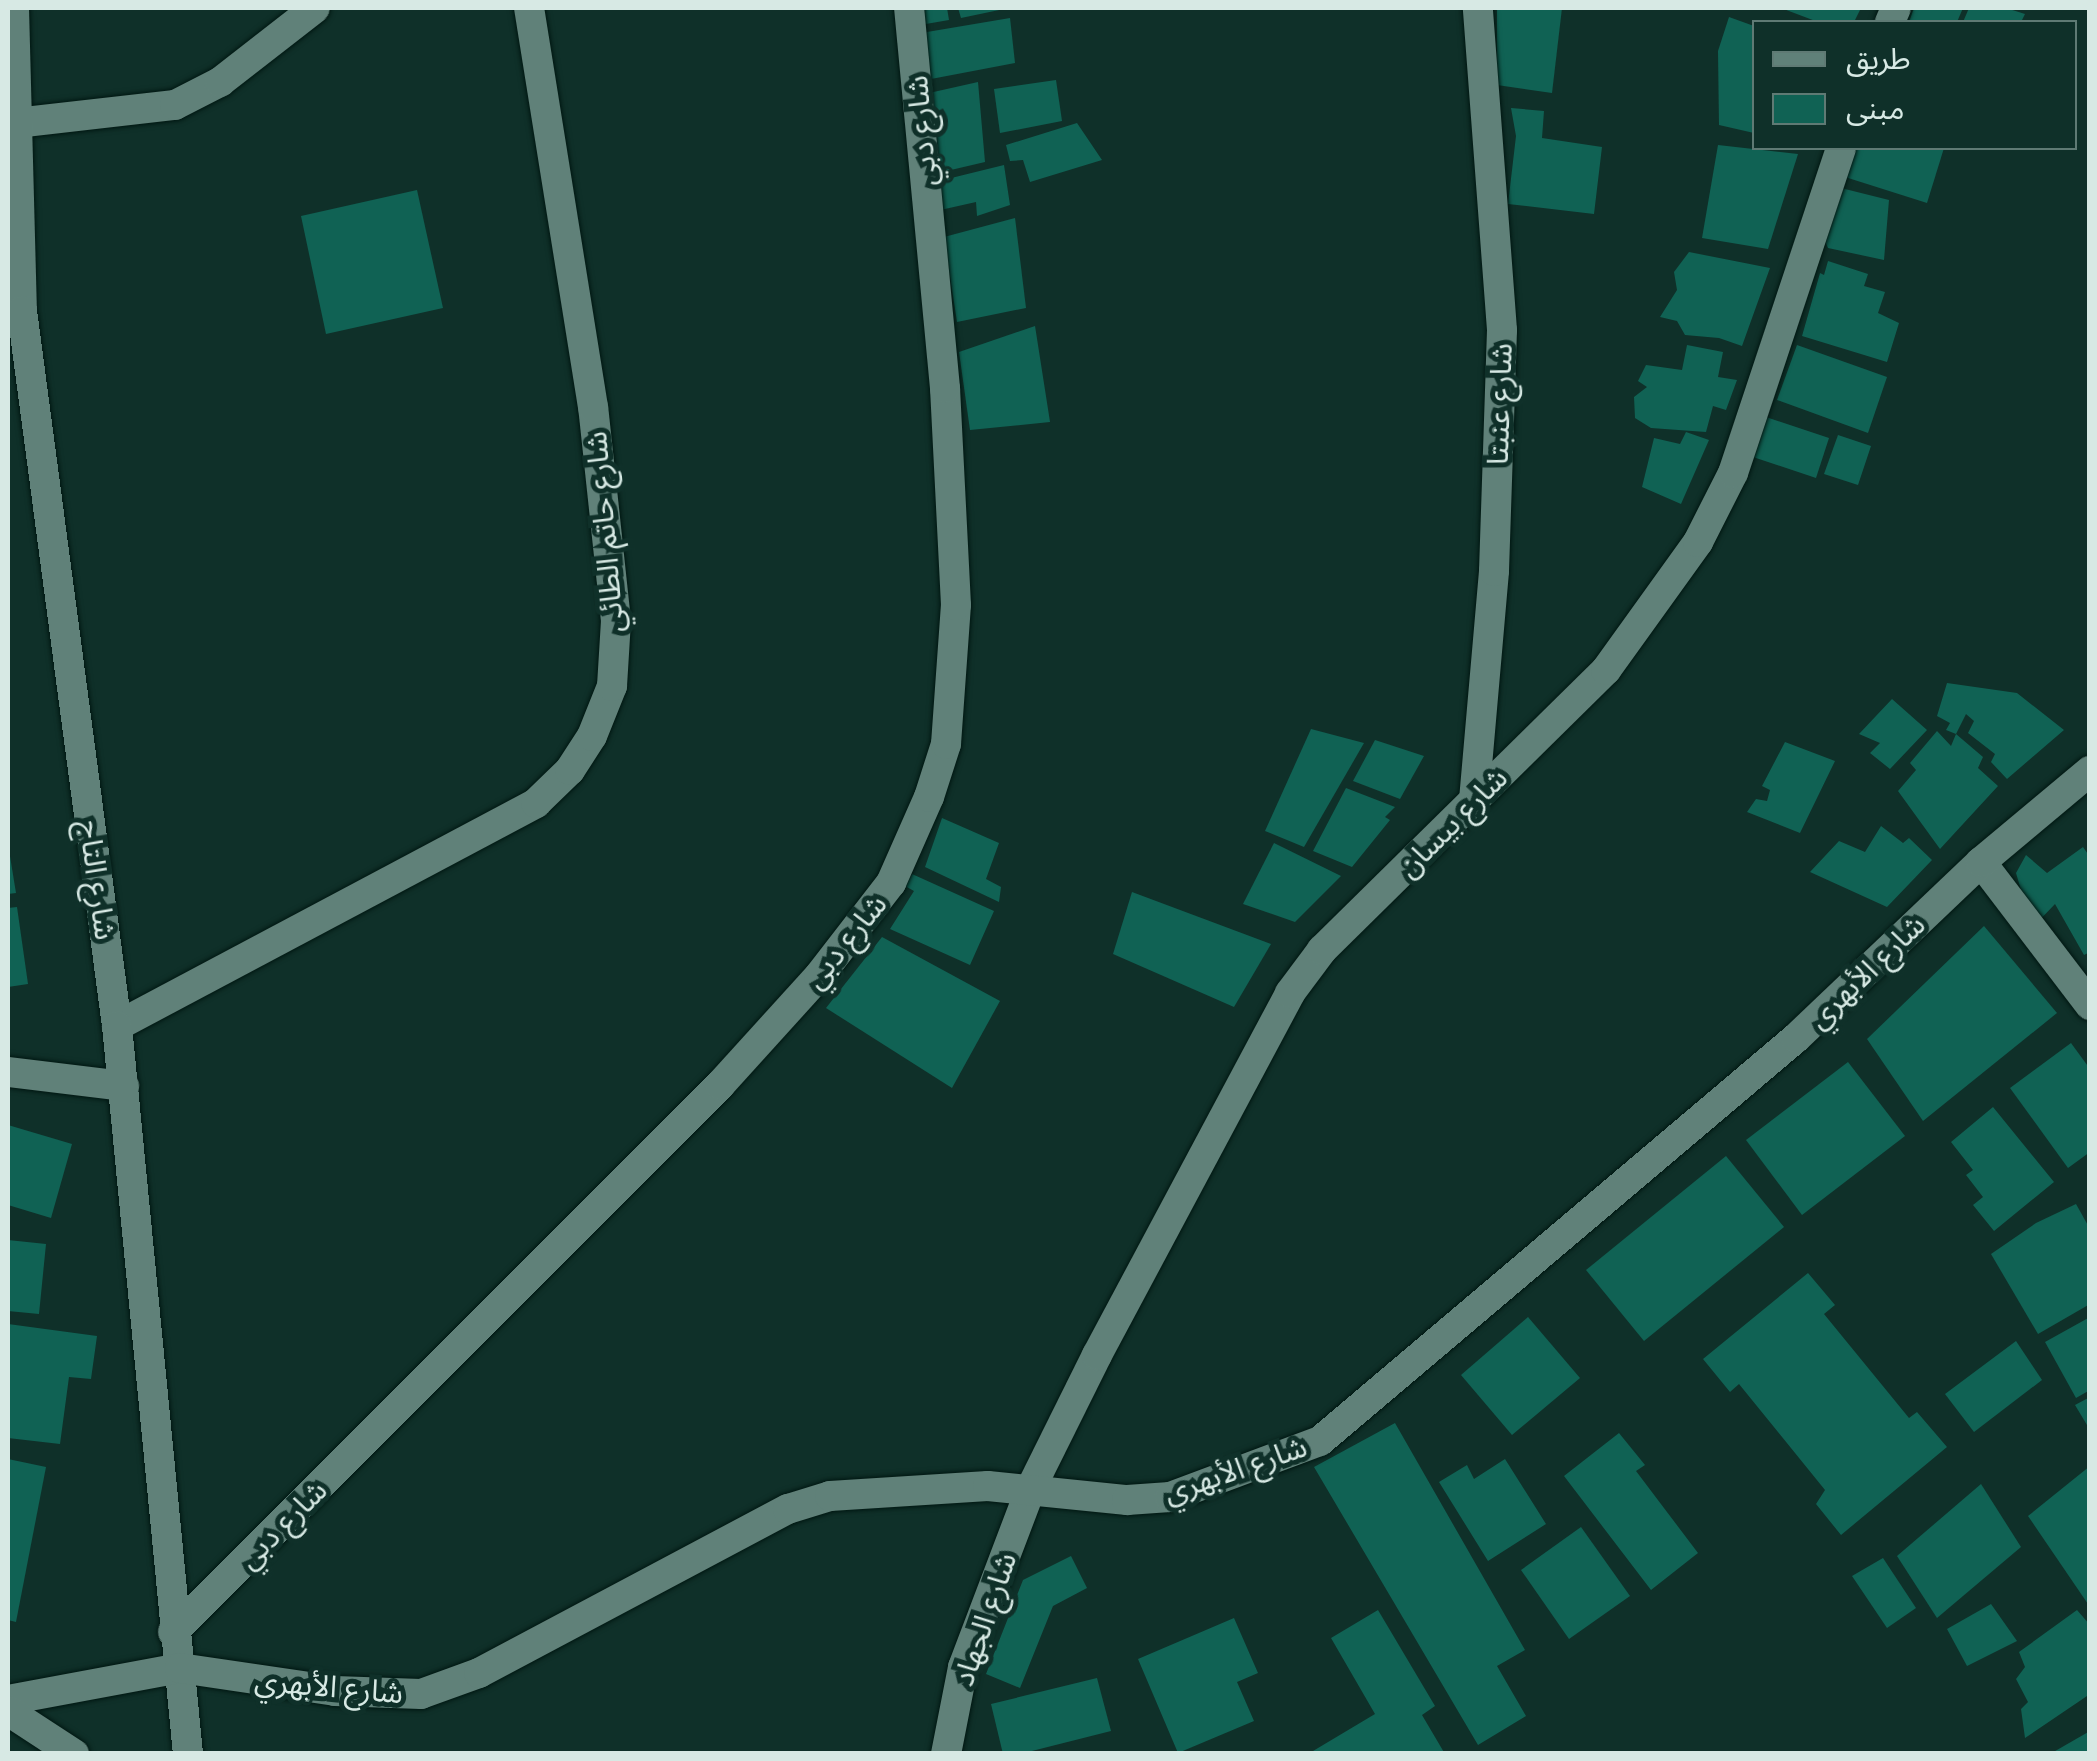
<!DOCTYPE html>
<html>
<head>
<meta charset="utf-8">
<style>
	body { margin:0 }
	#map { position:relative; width:2097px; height:1761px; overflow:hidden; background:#0f3029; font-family:"PT Sans","Noto Sans Arabic",sans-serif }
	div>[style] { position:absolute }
	.building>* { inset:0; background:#106254 }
	.roads { filter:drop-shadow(0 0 2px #011712) drop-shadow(0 0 2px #011712) }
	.street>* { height:30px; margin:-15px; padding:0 15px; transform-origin:15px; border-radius:15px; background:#608179 }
	.secondary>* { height:30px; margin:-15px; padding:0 15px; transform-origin:15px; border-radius:15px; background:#608179 }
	span { translate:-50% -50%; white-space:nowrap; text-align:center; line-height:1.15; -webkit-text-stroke:10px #0f3029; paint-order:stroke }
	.street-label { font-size:30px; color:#d7e9e4 }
	.frame { position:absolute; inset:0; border:10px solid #d7e9e4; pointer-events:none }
	.legend { position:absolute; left:1752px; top:20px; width:325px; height:130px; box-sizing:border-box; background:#0f3029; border:2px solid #5f7a74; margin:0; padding:12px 18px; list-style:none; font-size:30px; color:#d7e9e4 }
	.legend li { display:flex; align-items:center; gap:20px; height:50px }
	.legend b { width:50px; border:2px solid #5f7a74 }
</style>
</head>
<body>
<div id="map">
	<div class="building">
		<div style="clip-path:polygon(918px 8px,947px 8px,949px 20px,920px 25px)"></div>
		<div style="clip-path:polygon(958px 8px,1004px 8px,1004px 9px,961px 18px)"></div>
		<div style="clip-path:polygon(1497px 8px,1562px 8px,1552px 93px,1497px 85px)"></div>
		<div style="clip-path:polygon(1781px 8px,1861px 8px,1854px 22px,1818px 22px)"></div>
		<div style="clip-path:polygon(1914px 8px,1963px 8px,1957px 22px,1909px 22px)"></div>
		<div style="clip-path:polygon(1969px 8px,2006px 8px,2025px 14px,2021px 22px,1963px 22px)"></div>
		<div style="clip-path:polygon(1729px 17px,1754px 26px,1754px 133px,1719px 125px,1718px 51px)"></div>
		<div style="clip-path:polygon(1010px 18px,1015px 63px,931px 79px,921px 33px)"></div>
		<div style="clip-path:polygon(1056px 80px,1062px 121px,1000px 133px,994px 89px)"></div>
		<div style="clip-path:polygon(978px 82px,985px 162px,938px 173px,929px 93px)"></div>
		<div style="clip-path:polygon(1511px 108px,1544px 111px,1542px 138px,1602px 147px,1594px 214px,1508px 204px,1516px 136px)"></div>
		<div style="clip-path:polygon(1077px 123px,1102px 160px,1030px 182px,1023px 160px,1010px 161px,1006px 145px)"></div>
		<div style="clip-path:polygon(1718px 145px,1798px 154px,1768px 249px,1702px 238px)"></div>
		<div style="clip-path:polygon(1855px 148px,1944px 148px,1927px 203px,1845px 177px)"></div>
		<div style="clip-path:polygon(1004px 165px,1010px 205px,977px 216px,976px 202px,936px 211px,935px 182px)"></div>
		<div style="clip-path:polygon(1841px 188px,1889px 200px,1884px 260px,1828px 248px,1823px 237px)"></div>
		<div style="clip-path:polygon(417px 190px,443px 308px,326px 334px,301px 216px)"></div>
		<div style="clip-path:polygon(1015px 218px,1026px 308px,957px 322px,944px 237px)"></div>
		<div style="clip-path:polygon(1689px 252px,1770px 268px,1742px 346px,1719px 338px,1685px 335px,1677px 321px,1660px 317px,1677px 290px,1674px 272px)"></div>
		<div style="clip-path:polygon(1828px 261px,1868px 274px,1864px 286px,1885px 292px,1878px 313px,1899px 323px,1887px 362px,1802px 336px,1820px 273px,1824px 275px)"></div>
		<div style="clip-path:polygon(1035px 326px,1050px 422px,970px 430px,959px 352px)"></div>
		<div style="clip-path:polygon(1687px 345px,1723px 352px,1718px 377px,1737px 380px,1726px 410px,1713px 406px,1706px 432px,1651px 428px,1635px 418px,1634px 397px,1647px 387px,1638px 381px,1646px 365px,1682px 370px)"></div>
		<div style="clip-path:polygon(1797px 345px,1887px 377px,1868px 433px,1777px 400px)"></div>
		<div style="clip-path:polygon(1766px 417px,1829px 438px,1816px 478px,1753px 457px)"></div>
		<div style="clip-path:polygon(1686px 432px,1709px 440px,1681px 504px,1642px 487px,1654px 438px,1680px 444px)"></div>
		<div style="clip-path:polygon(1838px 435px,1871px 446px,1858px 485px,1824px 474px)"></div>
		<div style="clip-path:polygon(1947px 683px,2017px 693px,2064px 730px,2007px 779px,1991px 762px,1995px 754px,1968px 733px,1974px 721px,1966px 714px,1956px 734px,1946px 730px,1950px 723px,1937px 716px)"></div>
		<div style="clip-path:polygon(1892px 699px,1927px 730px,1890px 769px,1870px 753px,1880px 743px,1859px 734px)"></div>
		<div style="clip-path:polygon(1311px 729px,1364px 743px,1304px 847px,1265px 831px)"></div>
		<div style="clip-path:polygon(1937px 731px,1951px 746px,1956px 734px,1983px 757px,1978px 768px,1998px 786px,1940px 849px,1898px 791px,1916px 770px,1910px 763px)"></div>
		<div style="clip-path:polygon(1375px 740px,1424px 756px,1400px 799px,1353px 781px)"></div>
		<div style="clip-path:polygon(1785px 742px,1835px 761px,1800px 833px,1747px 812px,1756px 799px,1767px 801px,1770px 790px,1762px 786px)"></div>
		<div style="clip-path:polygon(1346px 788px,1395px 807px,1385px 817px,1390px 820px,1352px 867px,1313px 851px)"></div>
		<div style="clip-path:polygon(942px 818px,999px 843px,986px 879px,1001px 887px,999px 902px,925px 867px)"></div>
		<div style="clip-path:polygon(1881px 826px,1903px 843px,1909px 838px,1932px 860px,1887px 907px,1810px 872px,1839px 841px,1865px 852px)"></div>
		<div style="clip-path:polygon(1274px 843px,1341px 876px,1295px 922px,1243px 904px)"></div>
		<div style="clip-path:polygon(8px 844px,16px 893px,8px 894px)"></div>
		<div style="clip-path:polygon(2083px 847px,2090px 857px,2090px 952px,2084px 955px,2055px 904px,2032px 928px,2016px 873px,2026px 855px,2047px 873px)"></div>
		<div style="clip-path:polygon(912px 874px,994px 911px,970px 965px,890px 929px,914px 891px,905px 886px)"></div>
		<div style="clip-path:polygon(1132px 892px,1271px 944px,1234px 1007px,1113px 954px)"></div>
		<div style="clip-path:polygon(17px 907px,28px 984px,8px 987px,8px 908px)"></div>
		<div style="clip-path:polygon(1984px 926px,2057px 1013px,1923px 1121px,1867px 1039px)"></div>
		<div style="clip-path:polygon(882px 937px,1000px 1001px,952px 1088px,826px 1008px)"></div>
		<div style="clip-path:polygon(2071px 1043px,2090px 1069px,2090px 1152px,2068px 1168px,2010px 1088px)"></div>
		<div style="clip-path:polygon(1848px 1062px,1905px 1136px,1802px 1215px,1746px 1140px)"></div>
		<div style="clip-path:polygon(1993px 1107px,2054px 1182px,1994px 1231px,1973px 1205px,1983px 1197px,1966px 1175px,1973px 1170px,1951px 1142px)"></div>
		<div style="clip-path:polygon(8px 1125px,72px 1144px,51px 1218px,8px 1205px)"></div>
		<div style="clip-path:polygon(1726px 1156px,1784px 1227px,1644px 1341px,1586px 1270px)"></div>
		<div style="clip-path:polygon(2076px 1204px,2090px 1229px,2090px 1304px,2038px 1334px,1991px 1254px,2036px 1223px)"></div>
		<div style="clip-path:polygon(8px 1240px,46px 1244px,39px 1314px,8px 1311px)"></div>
		<div style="clip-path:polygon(1808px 1273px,1835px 1305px,1824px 1314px,1909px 1418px,1917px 1412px,1947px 1447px,1841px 1535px,1816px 1504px,1825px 1490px,1739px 1384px,1730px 1392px,1703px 1359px)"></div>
		<div style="clip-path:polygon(1528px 1317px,1580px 1378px,1512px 1435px,1461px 1375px)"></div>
		<div style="clip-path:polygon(2090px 1317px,2090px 1390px,2076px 1398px,2045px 1342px)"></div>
		<div style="clip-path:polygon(8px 1324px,97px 1336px,91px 1379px,69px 1377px,60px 1444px,8px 1438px)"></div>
		<div style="clip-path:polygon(2016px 1341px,2042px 1380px,1974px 1432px,1945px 1394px)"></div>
		<div style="clip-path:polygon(2090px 1397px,2090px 1430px,2075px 1405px)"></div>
		<div style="clip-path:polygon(1395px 1423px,1525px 1650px,1497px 1666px,1526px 1716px,1478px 1745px,1314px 1467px)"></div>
		<div style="clip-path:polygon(1619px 1433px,1645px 1465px,1636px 1471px,1698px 1553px,1651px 1590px,1564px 1476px)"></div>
		<div style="clip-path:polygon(8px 1459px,46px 1467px,16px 1622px,8px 1620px)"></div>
		<div style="clip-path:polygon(1505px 1459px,1546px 1524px,1488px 1561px,1439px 1482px,1467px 1465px,1474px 1479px)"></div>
		<div style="clip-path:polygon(2090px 1466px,2090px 1607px,2028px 1516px)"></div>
		<div style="clip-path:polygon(1981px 1484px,2021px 1547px,1937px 1618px,1897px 1556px)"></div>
		<div style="clip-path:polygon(1581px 1527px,1630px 1596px,1569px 1639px,1521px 1570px)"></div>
		<div style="clip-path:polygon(1071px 1556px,1087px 1588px,1053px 1606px,1020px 1688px,986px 1674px,1023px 1580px)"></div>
		<div style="clip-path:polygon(1883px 1558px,1916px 1608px,1887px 1628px,1852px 1576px)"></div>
		<div style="clip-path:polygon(1991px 1604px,2017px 1641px,1967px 1666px,1947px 1629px)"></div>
		<div style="clip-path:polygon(1378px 1610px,1435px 1706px,1422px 1715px,1445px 1754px,1313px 1751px,1375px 1714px,1331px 1638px)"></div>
		<div style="clip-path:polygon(2077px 1610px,2090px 1625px,2090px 1694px,2025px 1738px,2021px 1709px,2028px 1702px,2016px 1679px,2025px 1667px,2019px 1652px)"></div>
		<div style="clip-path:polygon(1234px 1618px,1258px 1673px,1237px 1682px,1254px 1721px,1178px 1753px,1138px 1659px)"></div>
		<div style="clip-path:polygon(1097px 1678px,1111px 1731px,1020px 1754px,1003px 1754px,991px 1704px)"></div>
		<div style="clip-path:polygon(2090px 1731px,2090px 1754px,2050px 1754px)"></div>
	</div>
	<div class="roads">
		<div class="street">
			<div style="left:1890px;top:22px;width:15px;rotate:-67deg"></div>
			<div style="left:16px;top:123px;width:160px;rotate:-6.5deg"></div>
			<div style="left:175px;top:105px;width:51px;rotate:-27.1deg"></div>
			<div style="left:220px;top:82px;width:120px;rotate:-37.9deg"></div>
			<div style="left:1474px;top:800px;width:230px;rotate:-85deg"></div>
			<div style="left:1494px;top:571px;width:241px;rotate:-88.1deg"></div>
			<div style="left:1502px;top:330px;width:323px;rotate:-94.3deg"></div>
			<div style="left:1981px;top:862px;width:180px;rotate:52.7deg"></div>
			<div style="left:117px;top:1026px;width:475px;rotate:-28deg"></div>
			<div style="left:536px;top:803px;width:47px;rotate:-44.1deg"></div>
			<div style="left:570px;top:770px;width:40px;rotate:-57.1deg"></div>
			<div style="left:592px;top:736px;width:54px;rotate:-68.2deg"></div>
			<div style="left:612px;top:686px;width:65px;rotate:-86.5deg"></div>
			<div style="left:616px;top:621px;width:215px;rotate:-96.1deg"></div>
			<div style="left:593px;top:407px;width:404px;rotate:-99.1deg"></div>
			<div style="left:8px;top:1072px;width:117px;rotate:6.9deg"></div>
			<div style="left:173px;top:1632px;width:774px;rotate:-45deg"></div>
			<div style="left:720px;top:1085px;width:147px;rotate:-47.8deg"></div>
			<div style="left:819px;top:976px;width:118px;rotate:-52.3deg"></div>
			<div style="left:891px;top:883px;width:94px;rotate:-66.2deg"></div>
			<div style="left:929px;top:797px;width:56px;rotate:-72.2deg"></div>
			<div style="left:946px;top:744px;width:139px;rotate:-85.9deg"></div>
			<div style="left:956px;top:605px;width:217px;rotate:-92.9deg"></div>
			<div style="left:945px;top:388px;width:382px;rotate:-95.4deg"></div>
			<div style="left:946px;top:1754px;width:89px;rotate:-78.9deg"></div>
			<div style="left:963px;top:1667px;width:191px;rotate:-69.2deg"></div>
			<div style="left:1031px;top:1488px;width:148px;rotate:-63.6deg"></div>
			<div style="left:1097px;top:1355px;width:410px;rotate:-61.9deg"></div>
			<div style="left:1290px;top:993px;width:54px;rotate:-53.3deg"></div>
			<div style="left:1322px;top:950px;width:399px;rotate:-44.6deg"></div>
			<div style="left:1606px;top:670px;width:158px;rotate:-54.3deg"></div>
			<div style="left:1698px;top:542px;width:77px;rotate:-63.1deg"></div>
			<div style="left:1733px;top:473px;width:342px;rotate:-71.6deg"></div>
		</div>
		<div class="secondary">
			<div style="left:14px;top:8px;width:303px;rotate:88.5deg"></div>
			<div style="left:22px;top:311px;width:721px;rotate:82.43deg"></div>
			<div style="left:117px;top:1026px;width:731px;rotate:84.43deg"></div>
			<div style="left:8px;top:1700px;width:175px;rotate:-10.5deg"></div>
			<div style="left:180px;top:1668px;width:157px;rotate:8.4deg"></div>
			<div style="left:335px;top:1691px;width:86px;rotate:2deg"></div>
			<div style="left:421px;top:1694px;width:62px;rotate:-19.9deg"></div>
			<div style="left:479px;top:1673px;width:350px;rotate:-28deg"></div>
			<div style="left:788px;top:1509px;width:44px;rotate:-17.2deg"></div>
			<div style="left:830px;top:1496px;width:158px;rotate:-3.6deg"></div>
			<div style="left:988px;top:1486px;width:140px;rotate:5.8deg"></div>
			<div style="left:1127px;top:1500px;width:43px;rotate:-4deg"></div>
			<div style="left:1170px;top:1497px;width:160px;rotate:-20.5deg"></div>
			<div style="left:1320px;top:1441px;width:624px;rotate:-40.25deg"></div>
			<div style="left:1796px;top:1038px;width:255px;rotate:-43.6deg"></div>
			<div style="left:1981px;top:862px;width:142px;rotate:-39.9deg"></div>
			<div style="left:8px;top:1711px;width:79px;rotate:33.1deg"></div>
		</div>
	</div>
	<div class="street-label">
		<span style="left:921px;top:131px;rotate:-95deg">شارع دبي</span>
		<span style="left:1499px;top:404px;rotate:-88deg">شارع عنبتا</span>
		<span style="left:604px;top:532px;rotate:-95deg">شارع حاتم الطائي</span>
		<span style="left:1452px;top:822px;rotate:-45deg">شارع بيسان</span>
		<span style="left:98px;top:880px;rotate:82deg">شارع التاج</span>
		<span style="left:845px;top:941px;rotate:-51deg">شارع دبي</span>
		<span style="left:1866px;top:971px;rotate:-44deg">شارع الأبهري</span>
		<span style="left:1235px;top:1469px;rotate:-19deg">شارع الأبهري</span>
		<span style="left:282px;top:1524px;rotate:-45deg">شارع دبي</span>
		<span style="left:984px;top:1619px;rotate:-71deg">شارع الجهاد</span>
		<span style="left:329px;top:1686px;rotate:5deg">شارع الأبهري</span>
	</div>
	<div class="frame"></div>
	<ul class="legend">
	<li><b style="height:12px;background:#608179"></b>طريق</li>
	<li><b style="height:28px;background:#106254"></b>مبنى</li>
	</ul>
</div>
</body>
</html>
